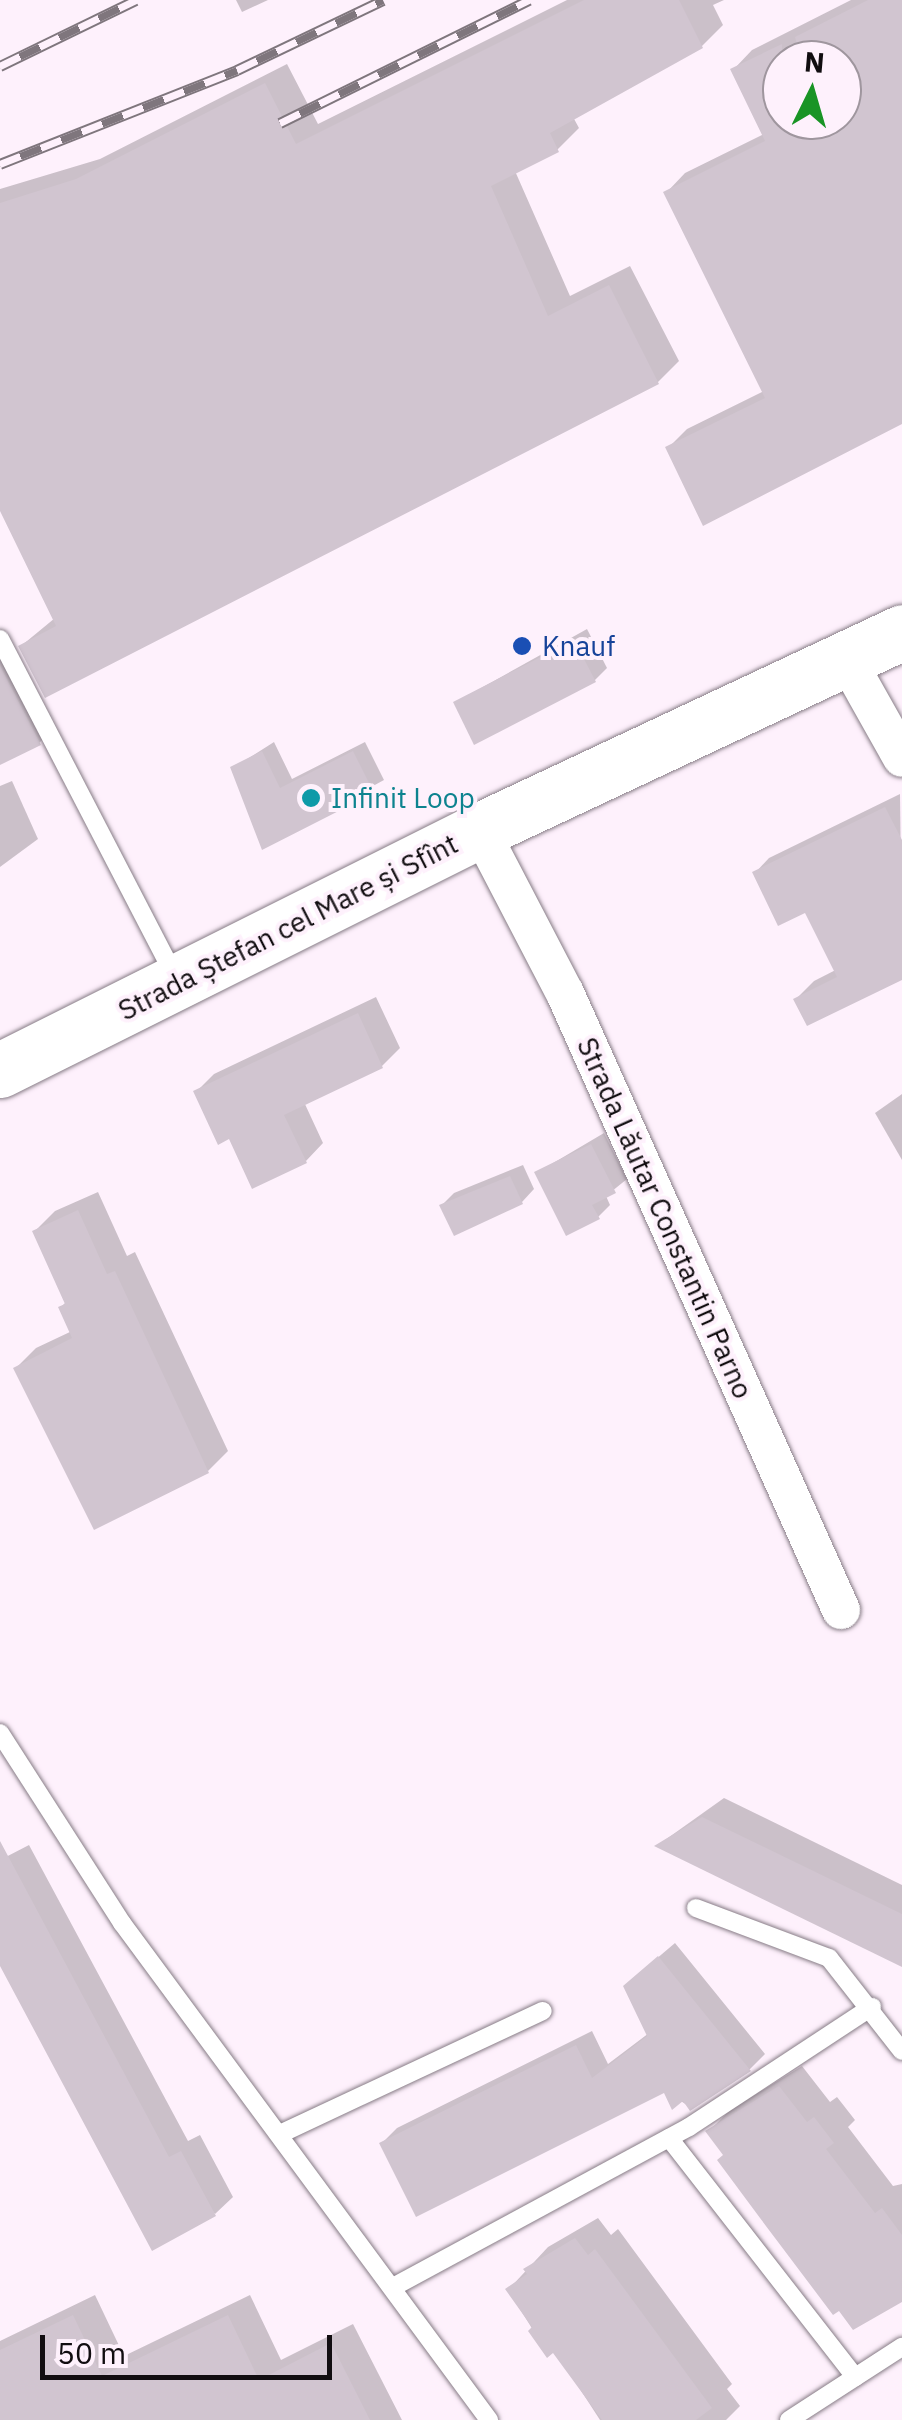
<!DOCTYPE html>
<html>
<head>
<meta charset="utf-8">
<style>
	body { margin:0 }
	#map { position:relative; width:902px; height:2420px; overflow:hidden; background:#fef1fc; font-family:"IBM Plex Sans",sans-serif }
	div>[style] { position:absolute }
	.shadow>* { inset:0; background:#0003 }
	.building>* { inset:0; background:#d1c5d0 }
	.roads { filter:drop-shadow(0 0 2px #877c86) drop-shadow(0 0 2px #877c86) }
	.lane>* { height:18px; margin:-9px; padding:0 9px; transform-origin:9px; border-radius:9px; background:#fff }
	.street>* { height:38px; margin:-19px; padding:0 19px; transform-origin:19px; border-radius:19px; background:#fff }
	.primary>* { height:55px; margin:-27.5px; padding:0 27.5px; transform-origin:27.5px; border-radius:27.5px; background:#fff }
	.rail>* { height:11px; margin-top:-5.5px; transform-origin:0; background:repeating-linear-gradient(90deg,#fef1fc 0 22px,#7f767d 0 44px); box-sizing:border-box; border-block:2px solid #7f767d }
	.dots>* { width:28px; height:28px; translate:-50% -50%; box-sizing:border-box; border:5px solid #fef1fc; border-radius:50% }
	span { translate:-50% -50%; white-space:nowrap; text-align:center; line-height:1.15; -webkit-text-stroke:8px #fef1fc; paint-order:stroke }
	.transit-label { font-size:28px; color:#164399 }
	.left { translate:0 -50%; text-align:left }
	.culture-label { font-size:28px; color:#0d838f }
	.street-label { font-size:28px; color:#110d10 }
	.north { position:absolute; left:762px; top:40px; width:100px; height:100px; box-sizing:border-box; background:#fef1fc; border:2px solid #9f969e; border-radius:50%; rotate:5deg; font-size:28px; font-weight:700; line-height:40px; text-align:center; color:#110d10 }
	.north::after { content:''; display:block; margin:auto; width:35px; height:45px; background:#199425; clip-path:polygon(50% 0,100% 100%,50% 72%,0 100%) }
	.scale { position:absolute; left:40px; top:2335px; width:292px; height:45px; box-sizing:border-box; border:5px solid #110d10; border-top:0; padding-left:12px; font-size:30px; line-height:35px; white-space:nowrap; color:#110d10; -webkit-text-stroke:8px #fef1fc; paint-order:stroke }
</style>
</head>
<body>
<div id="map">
	<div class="shadow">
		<div style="clip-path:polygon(236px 0,268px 0,242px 12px)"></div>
		<div style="clip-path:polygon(567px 0,724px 0,713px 5px,723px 25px,702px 46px,573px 117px,579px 128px,557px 150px,515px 171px,570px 296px,630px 266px,679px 361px,658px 382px,21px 646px,55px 618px,0 505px,0 189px,100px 159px,287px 64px,318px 124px)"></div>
		<div style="clip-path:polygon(evenodd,851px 0,902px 0,902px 421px,668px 448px,687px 429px,764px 391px,666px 193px,685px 173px,764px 134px,733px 70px,752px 50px,851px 0,782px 60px,842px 60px,842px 120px,782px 120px,782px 60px)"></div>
		<div style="clip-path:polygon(587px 629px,607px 668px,595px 680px,456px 702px)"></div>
		<div style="clip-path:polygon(0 651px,52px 731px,39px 743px,0 721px)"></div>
		<div style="clip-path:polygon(274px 742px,292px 779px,365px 742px,384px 780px,263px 846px,233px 768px)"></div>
		<div style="clip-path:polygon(12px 781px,38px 839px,0 867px,0 786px)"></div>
		<div style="clip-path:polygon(900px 794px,902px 956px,806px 910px,755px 873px,769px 858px)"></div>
		<div style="clip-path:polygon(865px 955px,808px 1023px,796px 999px,814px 981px)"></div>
		<div style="clip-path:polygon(376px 997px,400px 1048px,382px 1066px,304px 1102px,323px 1143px,306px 1161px,230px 1136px,196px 1092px,214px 1074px)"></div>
		<div style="clip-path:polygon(902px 1094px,902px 1160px,875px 1113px)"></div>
		<div style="clip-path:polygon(604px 1133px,627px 1179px,606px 1196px,610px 1205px,598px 1217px,538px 1172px)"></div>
		<div style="clip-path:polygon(523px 1165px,534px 1189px,522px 1202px,455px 1233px,442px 1205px,454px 1193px)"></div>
		<div style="clip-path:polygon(98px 1192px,127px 1256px,135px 1252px,228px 1451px,208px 1471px,16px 1368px,36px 1348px,72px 1331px,61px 1307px,67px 1301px,35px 1231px,55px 1211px)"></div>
		<div style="clip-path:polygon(724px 1798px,902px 1885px,902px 1964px,658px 1845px)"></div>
		<div style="clip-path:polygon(29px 1845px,188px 2141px,200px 2135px,233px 2197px,215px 2214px,0 1961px,0 1860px)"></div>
		<div style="clip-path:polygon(675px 1943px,765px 2054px,750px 2069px,691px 2108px,665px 2090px,382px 2143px,397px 2128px,592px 2031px,608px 2064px,649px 2033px,642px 1971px)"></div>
		<div style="clip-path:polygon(802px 2066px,830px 2102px,837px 2097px,855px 2120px,848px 2127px,893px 2186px,902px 2184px,902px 2298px,726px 2155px,708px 2132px,730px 2110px)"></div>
		<div style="clip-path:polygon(598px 2218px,611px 2235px,618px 2229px,732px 2384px,727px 2389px,740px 2406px,726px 2420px,600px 2420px,554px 2349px,548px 2354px,508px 2290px,548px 2247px)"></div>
		<div style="clip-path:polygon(95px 2295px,124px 2356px,250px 2295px,281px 2360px,353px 2324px,402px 2420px,0 2420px,0 2341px)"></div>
	</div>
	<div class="building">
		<div style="clip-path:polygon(584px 0,679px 0,703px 48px,550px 133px,559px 152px,491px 186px,548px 316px,609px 285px,659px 384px,45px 698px,18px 646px,56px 626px,0 511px,0 203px,76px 179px,265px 83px,296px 144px)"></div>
		<div style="clip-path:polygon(868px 0,902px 0,902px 424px,703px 526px,665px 447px,765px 398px,663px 192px,765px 141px,730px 69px,782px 44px,782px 120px,842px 120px,842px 60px,801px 60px,795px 37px)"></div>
		<div style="clip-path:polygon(574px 640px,596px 682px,474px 745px,453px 702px)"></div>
		<div style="clip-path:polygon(0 666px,41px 745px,0 765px)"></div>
		<div style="clip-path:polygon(262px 751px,280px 788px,353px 751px,374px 793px,262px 850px,230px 767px)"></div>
		<div style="clip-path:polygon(885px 807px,902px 840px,902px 980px,807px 1026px,793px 999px,837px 977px,805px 913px,778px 926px,752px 872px)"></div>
		<div style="clip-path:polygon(358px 1013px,383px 1068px,284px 1115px,307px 1163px,252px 1189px,229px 1139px,218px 1145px,193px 1091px)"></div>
		<div style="clip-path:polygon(591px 1144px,616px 1193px,592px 1205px,600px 1219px,566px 1236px,534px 1172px)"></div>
		<div style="clip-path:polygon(510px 1176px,523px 1204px,454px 1236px,439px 1205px)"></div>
		<div style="clip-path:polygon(78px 1210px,107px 1274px,115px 1271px,209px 1473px,94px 1530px,13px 1368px,72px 1338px,58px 1307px,65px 1304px,32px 1231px)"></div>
		<div style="clip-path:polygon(702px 1817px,902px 1914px,902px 1967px,654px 1846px)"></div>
		<div style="clip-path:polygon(0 1841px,169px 2157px,181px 2151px,216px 2216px,152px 2251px,0 1966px)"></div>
		<div style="clip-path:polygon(658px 1956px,751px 2071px,690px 2111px,683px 2101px,672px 2110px,664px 2093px,416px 2217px,379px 2143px,576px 2045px,592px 2078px,647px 2036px,623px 1986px)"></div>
		<div style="clip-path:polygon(779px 2086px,807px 2122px,814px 2117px,834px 2143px,826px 2149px,875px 2213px,882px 2208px,902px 2235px,902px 2302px,853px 2330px,839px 2311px,833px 2315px,760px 2218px,717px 2160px,723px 2155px,705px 2131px)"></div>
		<div style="clip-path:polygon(575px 2238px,588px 2255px,595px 2249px,712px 2408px,696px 2420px,602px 2420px,553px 2353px,547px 2358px,528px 2331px,532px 2327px,505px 2289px,527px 2274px,523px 2269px)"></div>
		<div style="clip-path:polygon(73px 2315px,102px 2376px,228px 2315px,259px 2380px,331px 2343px,370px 2420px,0 2420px,0 2350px)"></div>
	</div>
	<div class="roads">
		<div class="lane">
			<div style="left:0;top:639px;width:380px;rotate:62.6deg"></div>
			<div style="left:0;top:1733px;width:226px;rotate:57.3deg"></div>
			<div style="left:122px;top:1923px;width:618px;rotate:53.56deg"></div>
			<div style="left:696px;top:1908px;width:142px;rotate:20.6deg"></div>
			<div style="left:829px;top:1958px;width:118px;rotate:51.9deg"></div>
			<div style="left:280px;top:2134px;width:290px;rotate:-25.1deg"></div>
			<div style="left:669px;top:2138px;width:303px;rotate:52.1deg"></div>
			<div style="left:395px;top:2286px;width:334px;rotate:-28.4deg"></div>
			<div style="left:689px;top:2127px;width:219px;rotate:-33.3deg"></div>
			<div style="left:789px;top:2420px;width:135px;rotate:-32.9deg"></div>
		</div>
		<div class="street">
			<div style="left:847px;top:660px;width:112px;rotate:60.7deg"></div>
			<div style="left:480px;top:830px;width:184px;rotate:62.5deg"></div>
			<div style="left:565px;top:993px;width:676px;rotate:65.9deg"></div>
		</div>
		<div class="primary">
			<div style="left:0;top:1070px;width:537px;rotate:-26.57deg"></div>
			<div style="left:480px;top:830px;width:466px;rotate:-25.1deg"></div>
		</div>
	</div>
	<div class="rail">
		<div style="left:0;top:66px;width:151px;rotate:-25.9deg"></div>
		<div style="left:280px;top:123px;width:278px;rotate:-26.3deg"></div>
		<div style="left:0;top:164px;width:255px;rotate:-21.6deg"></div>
		<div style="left:237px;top:70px;width:162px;rotate:-25.6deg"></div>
	</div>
	<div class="dots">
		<div style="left:522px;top:646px;background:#1a4fb4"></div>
		<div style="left:311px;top:798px;background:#0f9aa8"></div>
	</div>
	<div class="transit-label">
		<span class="left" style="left:542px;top:646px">Knauf</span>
	</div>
	<div class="culture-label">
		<span class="left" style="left:331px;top:798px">Infinit Loop</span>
	</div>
	<div class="street-label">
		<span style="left:288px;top:927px;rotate:-27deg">Strada Ștefan cel Mare și Sfînt</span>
		<span style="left:665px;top:1218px;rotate:66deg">Strada Lăutar Constantin Parno</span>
	</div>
	<div class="north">N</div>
	<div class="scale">50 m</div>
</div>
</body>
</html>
